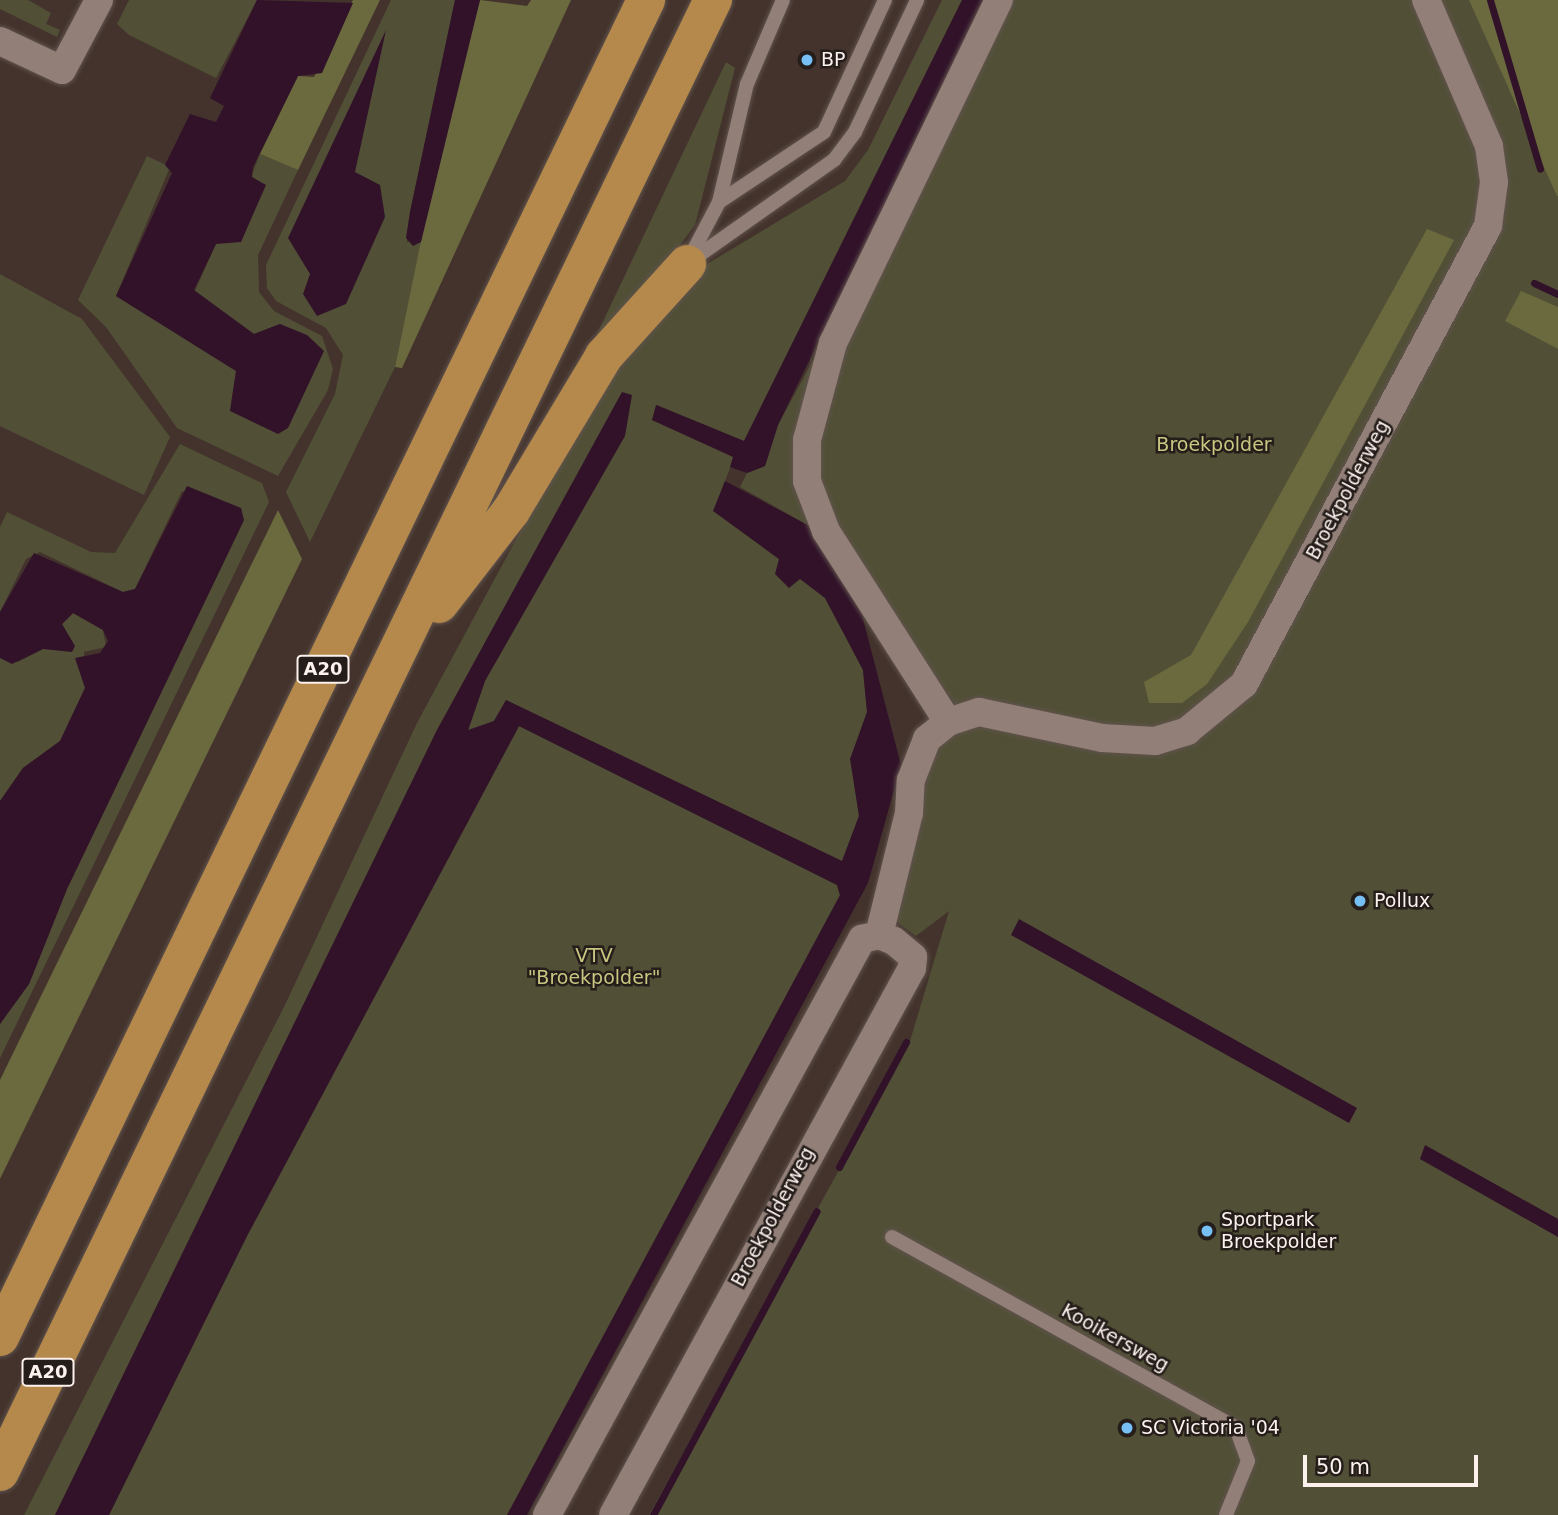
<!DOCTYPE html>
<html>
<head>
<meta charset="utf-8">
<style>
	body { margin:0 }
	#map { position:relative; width:1558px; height:1515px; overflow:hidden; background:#43332c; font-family:"DejaVu Sans",sans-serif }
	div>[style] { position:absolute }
	.green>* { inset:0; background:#515036 }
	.forest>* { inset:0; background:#6b6a3f }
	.water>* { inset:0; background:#311229 }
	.stream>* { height:7px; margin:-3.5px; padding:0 3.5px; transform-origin:3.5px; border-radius:3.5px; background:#311229 }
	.roads { filter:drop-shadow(0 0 2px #60524d) drop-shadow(0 0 2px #60524d) }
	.service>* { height:14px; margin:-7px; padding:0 7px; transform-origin:7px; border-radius:7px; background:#927f77 }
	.minor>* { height:28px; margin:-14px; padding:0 14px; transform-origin:14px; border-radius:14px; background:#927f77 }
	.motorway>* { height:38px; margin:-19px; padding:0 19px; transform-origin:19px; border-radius:19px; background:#b4894b }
	.dots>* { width:19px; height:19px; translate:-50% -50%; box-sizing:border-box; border:4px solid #241d1a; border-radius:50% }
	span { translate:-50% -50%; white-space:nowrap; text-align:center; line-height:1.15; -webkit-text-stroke:5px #241d1a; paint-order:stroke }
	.shield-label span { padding:2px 5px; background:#241d1a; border:2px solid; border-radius:5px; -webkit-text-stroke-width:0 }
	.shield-label { font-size:18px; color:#fcf1ed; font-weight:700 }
	.poi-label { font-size:19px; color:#fcf1ed }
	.left { translate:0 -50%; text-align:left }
	.park-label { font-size:19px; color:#c8c680 }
	.street-label { font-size:19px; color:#fcf1ed }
	.scale { position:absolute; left:1303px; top:1455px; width:175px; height:32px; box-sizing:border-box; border:4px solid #fcf1ed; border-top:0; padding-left:9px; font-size:21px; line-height:24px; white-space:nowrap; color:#fcf1ed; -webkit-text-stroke:5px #241d1a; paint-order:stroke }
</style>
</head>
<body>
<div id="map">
	<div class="green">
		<div style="clip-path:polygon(0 0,28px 0,51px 13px,46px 24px,60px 30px,57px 37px,0 9px)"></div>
		<div style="clip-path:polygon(129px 0,257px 0,216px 78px,129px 35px,117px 24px)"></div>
		<div style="clip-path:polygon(391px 0,455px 0,410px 212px,407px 242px,421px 242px,395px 367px,310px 542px,286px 492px,335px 394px,343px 355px,326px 328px,276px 301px,267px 288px,266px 265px)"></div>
		<div style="clip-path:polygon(942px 0,962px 0,744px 441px,657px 405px,652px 420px,734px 457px,714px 511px,779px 559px,789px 587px,800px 578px,825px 598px,863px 670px,867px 712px,851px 759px,859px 816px,842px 861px,506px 700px,494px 721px,468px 731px,485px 681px,622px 393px,437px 730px,55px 1515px,24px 1515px,284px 1007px,417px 723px,595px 393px,692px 273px,845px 181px,868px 150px)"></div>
		<div style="clip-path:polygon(1008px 0,1558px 0,1558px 1515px,649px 1515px,910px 1041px,949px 911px,916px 936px,892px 918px,923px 770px,944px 738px,970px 727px,848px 546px,817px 472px,827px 385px)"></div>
		<div style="clip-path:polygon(726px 62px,735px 68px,695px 225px,570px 391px)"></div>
		<div style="clip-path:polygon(260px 154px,298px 170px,258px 255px,259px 292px,274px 311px,322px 336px,333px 369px,328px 390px,278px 476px,177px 428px,106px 327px,78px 300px,147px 156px,170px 167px,116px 296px,236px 371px,230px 411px,309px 341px,280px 324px,254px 334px,194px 293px,216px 244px,265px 185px,251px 177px)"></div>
		<div style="clip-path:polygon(0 274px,82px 319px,170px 437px,144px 495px,0 426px)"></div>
		<div style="clip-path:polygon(835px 319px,813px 372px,813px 528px,740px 487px,747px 473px,765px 466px,778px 425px)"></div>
		<div style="clip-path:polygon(180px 444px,262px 483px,269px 502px,0 1058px,0 1024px,29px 984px,67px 889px,244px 520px,182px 491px,135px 589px,123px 592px,40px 552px,26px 559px,0 612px,0 527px,7px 512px,91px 552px,115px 553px)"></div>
		<div style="clip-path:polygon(73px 613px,103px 630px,106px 647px,84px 652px,85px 688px,60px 741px,23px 768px,0 801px,0 658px,18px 662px,43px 649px,73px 644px,62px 624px)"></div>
		<div style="clip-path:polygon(519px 726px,837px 885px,840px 896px,507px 1515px,109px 1515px,247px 1236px)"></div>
	</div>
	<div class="forest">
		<div style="clip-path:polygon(353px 0,380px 0,298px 170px,260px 154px,298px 76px,314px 77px)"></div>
		<div style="clip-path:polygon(480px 0,527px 6px,531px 0,571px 0,402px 368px,395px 367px,437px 163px)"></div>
		<div style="clip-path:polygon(1469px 0,1558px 0,1558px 196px,1557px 196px)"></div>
		<div style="clip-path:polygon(1427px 229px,1454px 240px,1248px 622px,1207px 684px,1182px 703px,1149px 703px,1144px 682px,1191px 655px)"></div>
		<div style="clip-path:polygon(1521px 291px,1558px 307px,1558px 349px,1505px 321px)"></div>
		<div style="clip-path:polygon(278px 510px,302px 559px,0 1179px,0 1080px)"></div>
	</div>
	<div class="water">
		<div style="clip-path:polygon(257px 0,353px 3px,322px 73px,298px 76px,253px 167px,252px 177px,266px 185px,241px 242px,216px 244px,194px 290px,254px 334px,280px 324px,307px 335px,324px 351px,288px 428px,278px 434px,230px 411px,236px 371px,116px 296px,172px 173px,165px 165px,190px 114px,216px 122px,224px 106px,210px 98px)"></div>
		<div style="clip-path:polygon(455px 0,480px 0,421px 242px,413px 246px,406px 238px,410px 212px)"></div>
		<div style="clip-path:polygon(962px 0,984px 0,778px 425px,765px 466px,747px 473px,730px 467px,733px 457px,652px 420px,656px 405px,744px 441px)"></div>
		<div style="clip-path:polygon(386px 30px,355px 172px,380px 185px,385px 217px,346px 304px,317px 316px,303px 294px,310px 274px,288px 238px)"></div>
		<div style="clip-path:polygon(622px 392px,632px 395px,625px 436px,485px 681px,468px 730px,494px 721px,506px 700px,842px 861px,859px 816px,850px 759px,867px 712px,863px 670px,825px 598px,800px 579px,789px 588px,775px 574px,779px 559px,713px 511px,725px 481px,813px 528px,862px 615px,901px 765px,868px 883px,527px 1515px,507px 1515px,840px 895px,837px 885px,519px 726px,247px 1236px,109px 1515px,55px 1515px,437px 730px)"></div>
		<div style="clip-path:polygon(187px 486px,241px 508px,244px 520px,67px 889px,29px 984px,0 1024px,0 801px,23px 768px,60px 741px,85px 688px,75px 658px,100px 653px,108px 641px,103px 630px,73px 613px,62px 624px,75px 646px,72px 652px,43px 649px,12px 664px,0 658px,0 612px,34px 553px,123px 592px,135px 589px)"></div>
		<div style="clip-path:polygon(1019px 919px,1357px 1108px,1349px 1123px,1011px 935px)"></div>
		<div style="clip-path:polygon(1425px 1145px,1558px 1219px,1558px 1237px,1420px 1159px)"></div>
	</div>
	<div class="stream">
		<div style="left:1490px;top:0;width:176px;rotate:73.5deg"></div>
		<div style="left:1534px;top:283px;width:26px;rotate:25deg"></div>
		<div style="left:839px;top:1167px;width:142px;rotate:-61.8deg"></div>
		<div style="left:653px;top:1515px;width:345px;rotate:-61.7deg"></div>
	</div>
	<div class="roads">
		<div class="service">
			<div style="left:719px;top:202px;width:126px;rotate:-33.7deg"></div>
			<div style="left:824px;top:132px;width:145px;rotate:-65.2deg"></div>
			<div style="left:690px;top:257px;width:62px;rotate:-62.2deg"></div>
			<div style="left:719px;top:202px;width:121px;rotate:-76.7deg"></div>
			<div style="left:747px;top:84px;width:91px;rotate:-66.8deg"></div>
			<div style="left:688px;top:263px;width:179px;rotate:-35.2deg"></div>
			<div style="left:834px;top:160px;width:35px;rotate:-53deg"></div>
			<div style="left:855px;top:132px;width:146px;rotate:-64.8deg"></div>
			<div style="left:892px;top:1237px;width:393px;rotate:29deg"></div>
			<div style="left:1236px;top:1428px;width:35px;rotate:70deg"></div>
			<div style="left:1248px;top:1461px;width:58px;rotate:112.2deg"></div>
		</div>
		<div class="minor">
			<div style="left:0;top:41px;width:68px;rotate:25.1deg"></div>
			<div style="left:62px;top:70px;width:79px;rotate:-62.1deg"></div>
			<div style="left:948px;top:722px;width:227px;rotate:-122.6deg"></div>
			<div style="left:826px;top:531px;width:53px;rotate:-110.8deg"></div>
			<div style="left:807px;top:481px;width:41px;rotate:-90deg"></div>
			<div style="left:807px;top:440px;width:100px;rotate:-75deg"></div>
			<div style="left:833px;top:343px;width:381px;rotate:-64.2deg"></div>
			<div style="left:879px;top:935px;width:126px;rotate:-76.2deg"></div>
			<div style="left:909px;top:813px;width:33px;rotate:-87deg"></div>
			<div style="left:911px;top:780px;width:44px;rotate:-68.7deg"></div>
			<div style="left:927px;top:739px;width:27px;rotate:-39deg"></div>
			<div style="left:948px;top:722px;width:33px;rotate:-18deg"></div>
			<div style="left:979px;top:712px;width:126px;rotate:11.9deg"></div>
			<div style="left:1102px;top:738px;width:53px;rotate:3.2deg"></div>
			<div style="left:1155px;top:741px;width:34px;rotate:-17deg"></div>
			<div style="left:1187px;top:731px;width:74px;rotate:-39.5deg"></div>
			<div style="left:1244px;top:684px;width:519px;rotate:-61.95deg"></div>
			<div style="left:1488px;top:226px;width:44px;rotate:-82.2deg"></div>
			<div style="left:1494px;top:182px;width:36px;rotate:-98deg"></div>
			<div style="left:1489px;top:146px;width:159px;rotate:-113.3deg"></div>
			<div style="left:547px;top:1515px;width:657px;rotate:-61.33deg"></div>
			<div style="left:862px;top:939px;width:17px;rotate:-13deg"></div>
			<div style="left:879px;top:935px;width:16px;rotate:22deg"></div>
			<div style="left:894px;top:941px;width:25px;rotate:40deg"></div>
			<div style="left:913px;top:957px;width:11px;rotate:95deg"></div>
			<div style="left:912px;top:968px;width:623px;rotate:118.66deg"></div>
		</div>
		<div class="motorway">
			<div style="left:439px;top:604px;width:118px;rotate:-52.3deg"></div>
			<div style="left:511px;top:511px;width:181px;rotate:-59deg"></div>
			<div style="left:604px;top:356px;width:124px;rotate:-47.9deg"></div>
			<div style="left:0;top:1337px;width:1485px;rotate:-64.21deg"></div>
			<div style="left:0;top:1472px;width:1636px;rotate:-64.16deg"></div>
		</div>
	</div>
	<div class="dots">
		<div style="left:807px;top:60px;background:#76c0f6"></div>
		<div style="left:1360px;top:901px;background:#76c0f6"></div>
		<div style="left:1207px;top:1231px;background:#76c0f6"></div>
		<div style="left:1127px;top:1428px;background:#76c0f6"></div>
	</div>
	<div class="shield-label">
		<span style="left:323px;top:669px">A20</span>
		<span style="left:48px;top:1372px">A20</span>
	</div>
	<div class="poi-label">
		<span class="left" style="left:821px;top:60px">BP</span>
		<span class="left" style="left:1374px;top:901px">Pollux</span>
		<span class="left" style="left:1221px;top:1231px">Sportpark<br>Broekpolder</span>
		<span class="left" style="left:1141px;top:1428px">SC Victoria '04</span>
	</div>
	<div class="park-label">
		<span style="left:1214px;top:445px">Broekpolder</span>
		<span style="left:594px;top:967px">VTV<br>"Broekpolder"</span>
	</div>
	<div class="street-label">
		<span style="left:1348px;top:490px;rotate:-62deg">Broekpolderweg</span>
		<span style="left:773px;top:1217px;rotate:-62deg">Broekpolderweg</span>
		<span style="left:1115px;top:1338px;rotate:29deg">Kooikersweg</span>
	</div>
	<div class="scale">50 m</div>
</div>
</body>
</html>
